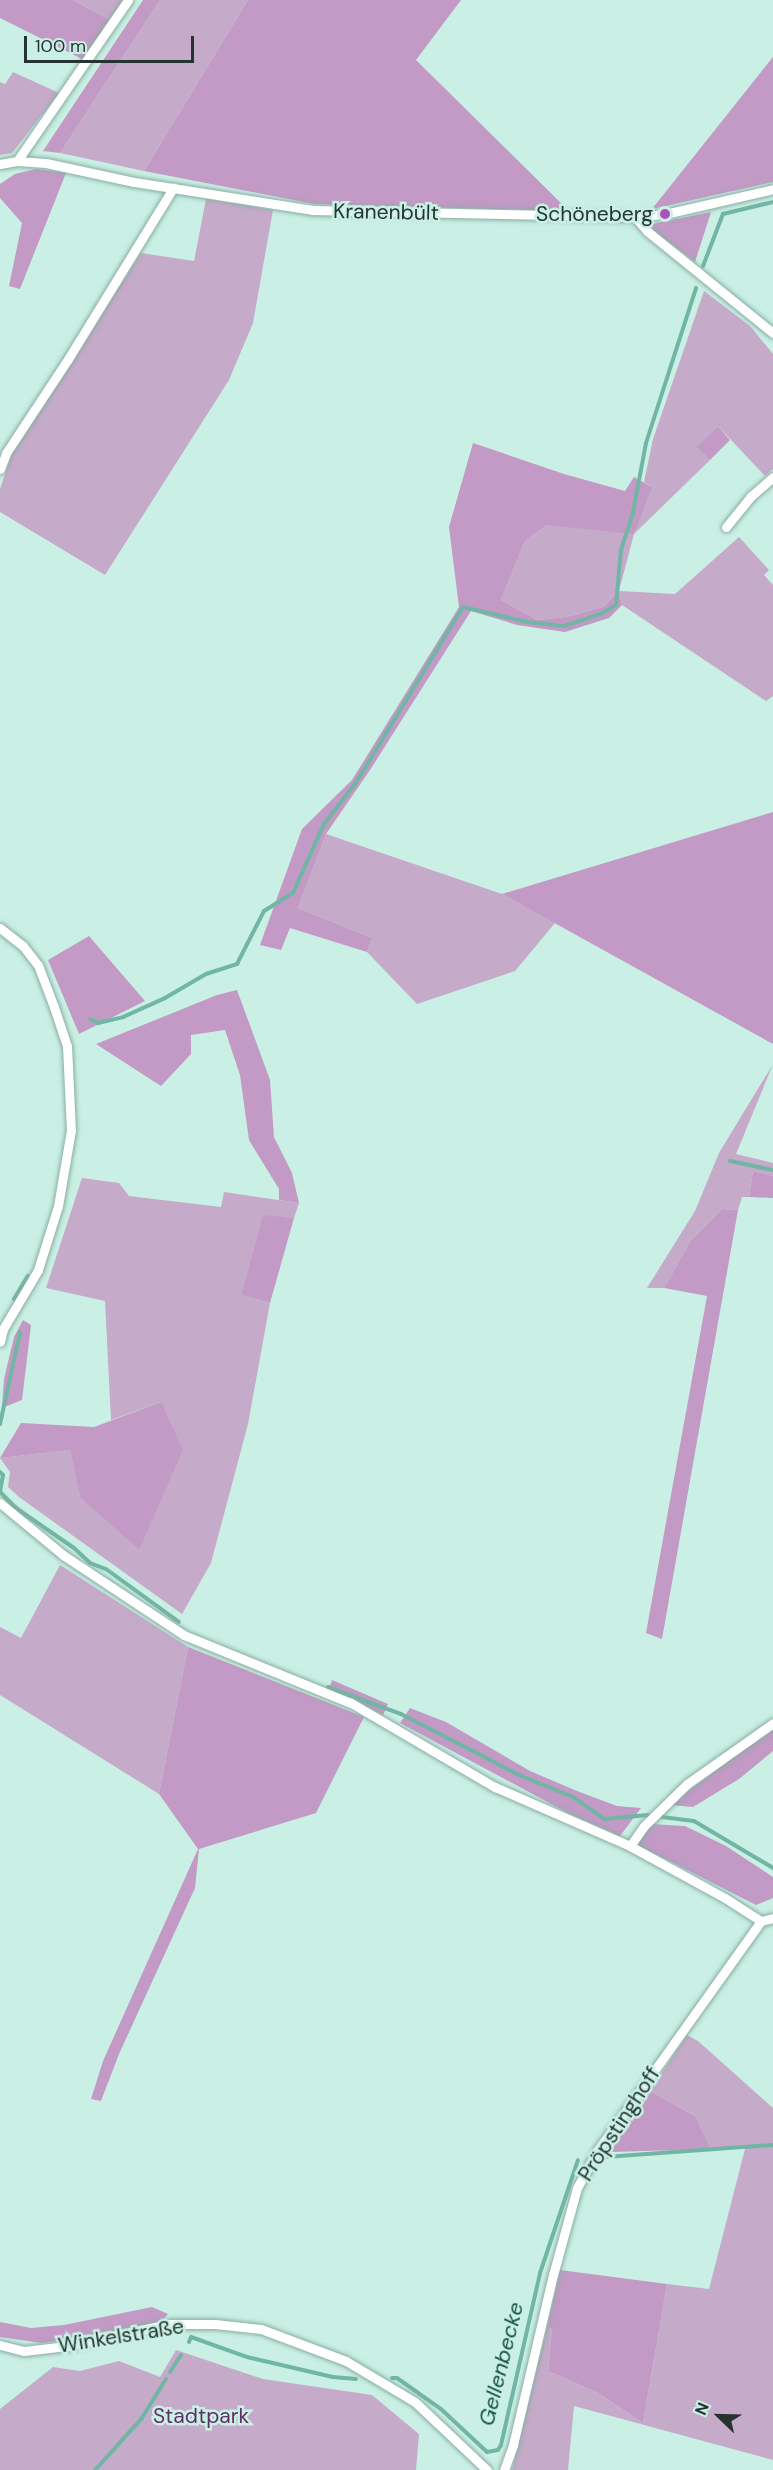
<!DOCTYPE html>
<html>
<head>
<meta charset="utf-8">
<style>
	body { margin:0 }
	#map { position:relative; width:773px; height:2470px; overflow:hidden; background:#caf0e5; font-family:"DM Sans",sans-serif }
	div>[style] { position:absolute }
	.green>* { inset:0; background:#c6aac9 }
	.forest>* { inset:0; background:#c29ac5 }
	.stream>* { height:4px; margin:-2px; padding:0 2px; transform-origin:2px; border-radius:2px; background:#71b6a4 }
	.roads { filter:drop-shadow(0 0 2px #89ada3) drop-shadow(0 0 2px #89ada3) }
	.street>* { height:9px; margin:-4.5px; padding:0 4.5px; transform-origin:4.5px; border-radius:4.5px; background:#fff }
	.dots>* { width:16px; height:16px; translate:-50% -50%; box-sizing:border-box; border:3px solid #caf0e5; border-radius:50% }
	span { translate:-50% -50%; white-space:nowrap; text-align:center; line-height:1.15; -webkit-text-stroke:5px #caf0e5; paint-order:stroke }
	.street-label { font-size:21px; color:#253430 }
	.poi-label { font-size:21px; color:#253430 }
	.right { translate:-100% -50%; text-align:right }
	.park-label { font-size:21px; color:#5f2e64 }
	.water-label { font-size:22px; color:#165044; font-style:italic }
	.north { position:absolute; left:689px; top:2386px; width:60px; height:60px; -webkit-text-stroke:4px #caf0e5; paint-order:stroke; rotate:293deg; font-size:16px; font-weight:700; line-height:24px; text-align:center; color:#253430 }
	.north::after { content:''; display:block; margin:auto; width:21px; height:27px; background:#253430; clip-path:polygon(50% 0,100% 100%,50% 72%,0 100%) }
	.scale { position:absolute; left:24px; top:36px; width:170px; height:27px; box-sizing:border-box; border:3px solid #253430; border-top:0; padding-left:8px; font-size:18px; line-height:21px; white-space:nowrap; color:#253430; -webkit-text-stroke:4px #caf0e5; paint-order:stroke }
</style>
</head>
<body>
<div id="map">
	<div class="green">
		<div style="clip-path:polygon(73px 0,124px 0,112px 21px)"></div>
		<div style="clip-path:polygon(160px 0,248px 0,144px 171px,60px 153px)"></div>
		<div style="clip-path:polygon(13px 72px,59px 93px,12px 153px,0 155px,0 82px,5px 84px)"></div>
		<div style="clip-path:polygon(206px 199px,273px 210px,253px 323px,229px 380px,105px 575px,0 512px,0 489px,11px 456px,141px 253px,194px 261px)"></div>
		<div style="clip-path:polygon(704px 291px,750px 326px,773px 354px,773px 469px,765px 476px,718px 426px,698px 447px,710px 460px,634px 534px,619px 591px,675px 594px,739px 537px,769px 570px,764px 575px,773px 585px,773px 696px,766px 701px,622px 605px,619px 591px,603px 607px,566px 617px,537px 620px,501px 600px,525px 541px,547px 525px,652px 487px,644px 482px,653px 439px)"></div>
		<div style="clip-path:polygon(326px 834px,502px 894px,555px 923px,515px 971px,417px 1004px,367px 952px,372px 938px,298px 908px)"></div>
		<div style="clip-path:polygon(773px 1064px,736px 1154px,773px 1163px,773px 1176px,753px 1171px,749px 1197px,742px 1197px,738px 1210px,722px 1209px,691px 1240px,664px 1288px,647px 1288px,695px 1211px,719px 1153px)"></div>
		<div style="clip-path:polygon(82px 1178px,119px 1183px,129px 1196px,221px 1207px,224px 1192px,299px 1203px,294px 1218px,263px 1216px,241px 1295px,270px 1303px,248px 1424px,211px 1563px,182px 1614px,19px 1497px,8px 1487px,10px 1472px,0 1458px,70px 1450px,82px 1498px,139px 1550px,161px 1402px,111px 1420px,105px 1301px,46px 1288px)"></div>
		<div style="clip-path:polygon(60px 1565px,188px 1647px,159px 1794px,0 1695px,0 1627px,21px 1638px)"></div>
		<div style="clip-path:polygon(687px 2035px,698px 2041px,773px 2108px,773px 2460px,574px 2406px,568px 2470px,512px 2470px,547px 2327px,552px 2329px,548px 2371px,596px 2392px,643px 2423px,667px 2284px,709px 2289px,745px 2149px,711px 2149px,695px 2116px,650px 2091px)"></div>
		<div style="clip-path:polygon(176px 2350px,263px 2379px,372px 2395px,419px 2434px,416px 2470px,0 2470px,0 2409px,53px 2367px,80px 2371px,119px 2361px,160px 2377px)"></div>
	</div>
	<div class="forest">
		<div style="clip-path:polygon(0 0,73px 0,112px 21px,84px 60px,0 18px)"></div>
		<div style="clip-path:polygon(143px 0,160px 0,60px 153px,43px 151px)"></div>
		<div style="clip-path:polygon(248px 0,461px 0,416px 60px,569px 211px,314px 204px,144px 171px)"></div>
		<div style="clip-path:polygon(773px 57px,773px 182px,652px 209px)"></div>
		<div style="clip-path:polygon(36px 169px,66px 173px,20px 289px,9px 286px,22px 223px,0 198px,0 184px,15px 174px)"></div>
		<div style="clip-path:polygon(711px 212px,695px 262px,653px 230px,652px 224px)"></div>
		<div style="clip-path:polygon(718px 426px,730px 440px,710px 460px,697px 447px)"></div>
		<div style="clip-path:polygon(473px 443px,564px 474px,625px 491px,634px 477px,652px 487px,634px 534px,547px 525px,525px 541px,501px 600px,537px 620px,566px 617px,603px 607px,619px 591px,622px 605px,609px 618px,565px 632px,517px 625px,471px 611px,370px 770px,326px 834px,298px 908px,372px 938px,367px 952px,290px 928px,281px 950px,260px 945px,302px 829px,352px 780px,459px 607px,449px 527px)"></div>
		<div style="clip-path:polygon(773px 812px,773px 1044px,502px 894px)"></div>
		<div style="clip-path:polygon(89px 936px,145px 1001px,79px 1034px,48px 960px)"></div>
		<div style="clip-path:polygon(237px 990px,270px 1080px,274px 1137px,292px 1173px,299px 1203px,279px 1200px,279px 1189px,249px 1140px,240px 1075px,225px 1030px,191px 1035px,191px 1054px,161px 1086px,96px 1044px,217px 995px)"></div>
		<div style="clip-path:polygon(753px 1171px,773px 1176px,773px 1198px,749px 1197px)"></div>
		<div style="clip-path:polygon(722px 1209px,738px 1210px,662px 1639px,646px 1633px,707px 1296px,664px 1288px,691px 1240px)"></div>
		<div style="clip-path:polygon(263px 1215px,294px 1218px,270px 1303px,241px 1295px)"></div>
		<div style="clip-path:polygon(23px 1320px,31px 1325px,22px 1400px,2px 1408px,4px 1379px,14px 1337px)"></div>
		<div style="clip-path:polygon(161px 1402px,183px 1450px,139px 1550px,81px 1498px,70px 1450px,0 1458px,21px 1423px,94px 1427px)"></div>
		<div style="clip-path:polygon(188px 1647px,364px 1717px,316px 1813px,199px 1849px,195px 1888px,119px 2054px,101px 2101px,91px 2099px,103px 2061px,198px 1849px,159px 1794px)"></div>
		<div style="clip-path:polygon(332px 1680px,388px 1704px,383px 1715px,351px 1698px,329px 1690px)"></div>
		<div style="clip-path:polygon(410px 1708px,446px 1722px,530px 1771px,577px 1791px,617px 1806px,641px 1808px,620px 1836px,568px 1813px,400px 1723px)"></div>
		<div style="clip-path:polygon(773px 1728px,773px 1751px,739px 1779px,693px 1807px,669px 1805px)"></div>
		<div style="clip-path:polygon(651px 1824px,685px 1826px,726px 1846px,773px 1877px,773px 1898px,756px 1905px,636px 1844px)"></div>
		<div style="clip-path:polygon(650px 2091px,695px 2116px,711px 2149px,611px 2152px,632px 2114px)"></div>
		<div style="clip-path:polygon(560px 2270px,667px 2284px,643px 2423px,596px 2392px,548px 2371px,552px 2329px,547px 2327px)"></div>
		<div style="clip-path:polygon(152px 2307px,168px 2314px,161px 2322px,71px 2339px,42px 2343px,0 2337px,0 2322px,31px 2328px,64px 2325px)"></div>
	</div>
	<div class="stream">
		<div style="left:703px;top:266px;width:56px;rotate:-69deg"></div>
		<div style="left:723px;top:214px;width:51px;rotate:-13.5deg"></div>
		<div style="left:90px;top:1019px;width:9px;rotate:27deg"></div>
		<div style="left:98px;top:1023px;width:26px;rotate:-13deg"></div>
		<div style="left:123px;top:1017px;width:46px;rotate:-24.3deg"></div>
		<div style="left:165px;top:998px;width:48px;rotate:-30.3deg"></div>
		<div style="left:206px;top:974px;width:33px;rotate:-18deg"></div>
		<div style="left:237px;top:964px;width:59px;rotate:-63deg"></div>
		<div style="left:264px;top:911px;width:34px;rotate:-32deg"></div>
		<div style="left:293px;top:893px;width:76px;rotate:-65.8deg"></div>
		<div style="left:324px;top:824px;width:51px;rotate:-52.2deg"></div>
		<div style="left:355px;top:784px;width:207px;rotate:-58.6deg"></div>
		<div style="left:463px;top:607px;width:66px;rotate:13.2deg"></div>
		<div style="left:527px;top:622px;width:37px;rotate:6deg"></div>
		<div style="left:564px;top:626px;width:39px;rotate:-18deg"></div>
		<div style="left:601px;top:614px;width:17px;rotate:-31deg"></div>
		<div style="left:616px;top:605px;width:55px;rotate:-84.8deg"></div>
		<div style="left:621px;top:550px;width:40px;rotate:-72deg"></div>
		<div style="left:633px;top:512px;width:70px;rotate:-79.3deg"></div>
		<div style="left:646px;top:443px;width:163px;rotate:-72.1deg"></div>
		<div style="left:730px;top:1161px;width:44px;rotate:11.8deg"></div>
		<div style="left:14px;top:1299px;width:27px;rotate:-59deg"></div>
		<div style="left:0;top:1424px;width:94px;rotate:-77.7deg"></div>
		<div style="left:0;top:1472px;width:4px;rotate:45deg"></div>
		<div style="left:3px;top:1475px;width:17px;rotate:100deg"></div>
		<div style="left:0;top:1492px;width:23px;rotate:45deg"></div>
		<div style="left:16px;top:1508px;width:70px;rotate:34.6deg"></div>
		<div style="left:74px;top:1548px;width:22px;rotate:43deg"></div>
		<div style="left:90px;top:1563px;width:17px;rotate:21deg"></div>
		<div style="left:106px;top:1569px;width:90px;rotate:36deg"></div>
		<div style="left:328px;top:1687px;width:78px;rotate:20.3deg"></div>
		<div style="left:401px;top:1714px;width:133px;rotate:27.3deg"></div>
		<div style="left:519px;top:1775px;width:58px;rotate:22.2deg"></div>
		<div style="left:573px;top:1797px;width:39px;rotate:35deg"></div>
		<div style="left:605px;top:1819px;width:43px;rotate:-5.3deg"></div>
		<div style="left:662px;top:1817px;width:32px;rotate:7deg"></div>
		<div style="left:694px;top:1821px;width:92px;rotate:30.7deg"></div>
		<div style="left:605px;top:2157px;width:168px;rotate:-4.1deg"></div>
		<div style="left:189px;top:2342px;width:5px;rotate:-68deg"></div>
		<div style="left:191px;top:2337px;width:59px;rotate:19.7deg"></div>
		<div style="left:247px;top:2357px;width:88px;rotate:13.1deg"></div>
		<div style="left:333px;top:2377px;width:23px;rotate:5deg"></div>
		<div style="left:170px;top:2372px;width:20px;rotate:-57deg"></div>
		<div style="left:392px;top:2378px;width:5px"></div>
		<div style="left:397px;top:2378px;width:54px;rotate:35.2deg"></div>
		<div style="left:441px;top:2409px;width:63px;rotate:43.1deg"></div>
		<div style="left:487px;top:2452px;width:11px;rotate:-10deg"></div>
		<div style="left:498px;top:2450px;width:6px;rotate:-59deg"></div>
		<div style="left:501px;top:2445px;width:176px;rotate:-77.2deg"></div>
		<div style="left:540px;top:2273px;width:119px;rotate:-71.4deg"></div>
		<div style="left:95px;top:2470px;width:70px;rotate:-47.9deg"></div>
		<div style="left:142px;top:2418px;width:46px;rotate:-58.4deg"></div>
	</div>
	<div class="roads">
		<div class="street">
			<div style="left:17px;top:161px;width:196px;rotate:-55.4deg"></div>
			<div style="left:0;top:164px;width:17px;rotate:-10deg"></div>
			<div style="left:17px;top:161px;width:29px;rotate:4deg"></div>
			<div style="left:46px;top:163px;width:90px;rotate:12.2deg"></div>
			<div style="left:134px;top:182px;width:180px;rotate:8.9deg"></div>
			<div style="left:312px;top:210px;width:323px;rotate:1.2deg"></div>
			<div style="left:635px;top:217px;width:30px;rotate:-6deg"></div>
			<div style="left:665px;top:214px;width:111px;rotate:-13deg"></div>
			<div style="left:635px;top:217px;width:18px;rotate:49deg"></div>
			<div style="left:647px;top:231px;width:162px;rotate:39deg"></div>
			<div style="left:0;top:469px;width:17px;rotate:-69deg"></div>
			<div style="left:6px;top:453px;width:113px;rotate:-56.6deg"></div>
			<div style="left:68px;top:359px;width:201px;rotate:-58.4deg"></div>
			<div style="left:726px;top:527px;width:38px;rotate:-51deg"></div>
			<div style="left:750px;top:497px;width:30px;rotate:-41deg"></div>
			<div style="left:0;top:928px;width:29px;rotate:38deg"></div>
			<div style="left:23px;top:946px;width:24px;rotate:52deg"></div>
			<div style="left:38px;top:965px;width:45px;rotate:69.1deg"></div>
			<div style="left:54px;top:1007px;width:41px;rotate:71.6deg"></div>
			<div style="left:67px;top:1046px;width:84px;rotate:87.3deg"></div>
			<div style="left:71px;top:1130px;width:77px;rotate:99.7deg"></div>
			<div style="left:58px;top:1206px;width:67px;rotate:107.4deg"></div>
			<div style="left:38px;top:1270px;width:69px;rotate:120.7deg"></div>
			<div style="left:3px;top:1329px;width:13px;rotate:103deg"></div>
			<div style="left:0;top:1503px;width:82px;rotate:39.5deg"></div>
			<div style="left:63px;top:1555px;width:145px;rotate:33.5deg"></div>
			<div style="left:184px;top:1635px;width:180px;rotate:22.2deg"></div>
			<div style="left:351px;top:1703px;width:167px;rotate:30.3deg"></div>
			<div style="left:495px;top:1787px;width:147px;rotate:23.6deg"></div>
			<div style="left:630px;top:1846px;width:108px;rotate:28.7deg"></div>
			<div style="left:725px;top:1898px;width:43px;rotate:32.6deg"></div>
			<div style="left:630px;top:1846px;width:24px;rotate:-55deg"></div>
			<div style="left:644px;top:1826px;width:60px;rotate:-44.3deg"></div>
			<div style="left:687px;top:1784px;width:105px;rotate:-35.3deg"></div>
			<div style="left:0;top:2345px;width:25px;rotate:14deg"></div>
			<div style="left:24px;top:2351px;width:43px;rotate:-6.6deg"></div>
			<div style="left:67px;top:2346px;width:104px;rotate:-12.2deg"></div>
			<div style="left:169px;top:2324px;width:46px"></div>
			<div style="left:215px;top:2324px;width:46px;rotate:6.2deg"></div>
			<div style="left:261px;top:2329px;width:91px;rotate:20.6deg"></div>
			<div style="left:346px;top:2361px;width:80px;rotate:30.7deg"></div>
			<div style="left:415px;top:2402px;width:99px;rotate:43.4deg"></div>
			<div style="left:504px;top:2470px;width:27px;rotate:-70deg"></div>
			<div style="left:513px;top:2445px;width:175px;rotate:-76.8deg"></div>
			<div style="left:553px;top:2275px;width:90px;rotate:-74.6deg"></div>
			<div style="left:577px;top:2188px;width:42px;rotate:-61.6deg"></div>
			<div style="left:597px;top:2151px;width:282px;rotate:-54.5deg"></div>
			<div style="left:761px;top:1921px;width:12px;rotate:-14deg"></div>
		</div>
	</div>
	<div class="dots">
		<div style="left:665px;top:214px;background:#af50b9"></div>
	</div>
	<div class="street-label">
		<span style="left:386px;top:212px;rotate:1deg">Kranenbült</span>
		<span style="left:619px;top:2124px;rotate:-57deg">Pröpstinghoff</span>
		<span style="left:121px;top:2336px;rotate:-9deg">Winkelstraße</span>
	</div>
	<div class="poi-label">
		<span class="right" style="left:653px;top:214px">Schöneberg</span>
	</div>
	<div class="park-label">
		<span style="left:201px;top:2416px">Stadtpark</span>
	</div>
	<div class="water-label">
		<span style="left:501px;top:2364px;rotate:-76deg">Gellenbecke</span>
	</div>
	<div class="north">N</div>
	<div class="scale">100 m</div>
</div>
</body>
</html>
